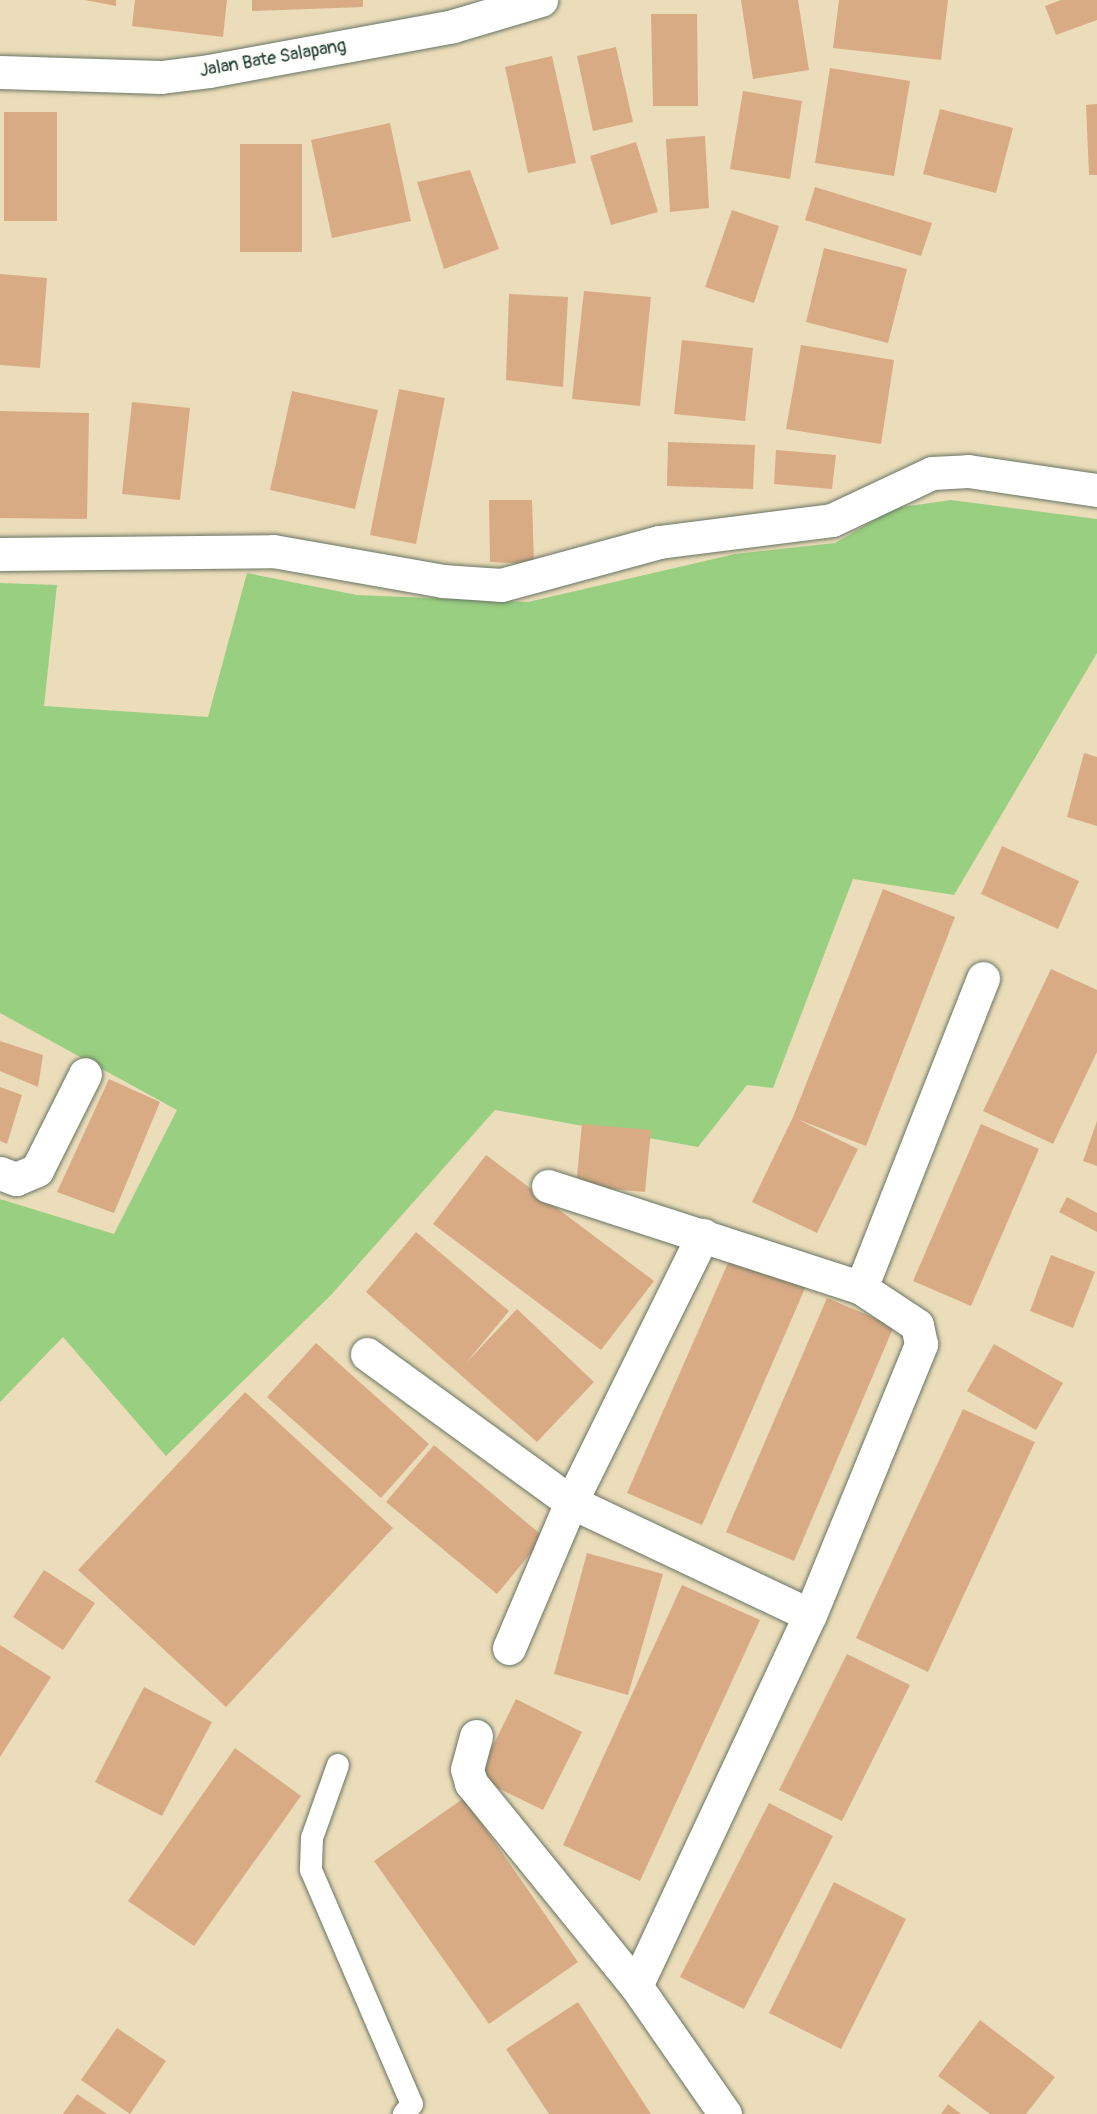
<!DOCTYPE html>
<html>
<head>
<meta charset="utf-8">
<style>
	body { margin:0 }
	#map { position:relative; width:1097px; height:2114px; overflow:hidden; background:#ecddba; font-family:Pangolin,sans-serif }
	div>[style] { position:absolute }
	.green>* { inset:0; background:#99cf81 }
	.building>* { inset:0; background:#d8ab85 }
	.roads { filter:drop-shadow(0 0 2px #677563) drop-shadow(0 0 2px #677563) }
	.service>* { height:22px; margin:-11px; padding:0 11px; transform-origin:11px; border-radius:11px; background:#fff }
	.minor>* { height:33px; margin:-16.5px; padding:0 16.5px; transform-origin:16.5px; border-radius:16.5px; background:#fff }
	span { translate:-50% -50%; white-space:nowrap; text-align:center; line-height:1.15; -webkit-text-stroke:4.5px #fdfcf7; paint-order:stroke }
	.street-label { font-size:18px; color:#1f3d34 }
</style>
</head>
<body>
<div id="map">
	<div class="green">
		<div style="clip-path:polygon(951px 500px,1097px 519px,1097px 653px,954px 895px,853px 879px,773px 1088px,747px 1085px,698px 1147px,495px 1110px,331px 1295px,166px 1456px,63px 1337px,0 1402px,0 1199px,114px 1234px,177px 1110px,0 1013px,0 583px,57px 585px,44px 706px,208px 717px,247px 573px,357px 595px,528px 602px,735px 554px,835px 543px,895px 508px)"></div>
	</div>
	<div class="building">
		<div style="clip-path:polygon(85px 0,116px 0,116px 6px)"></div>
		<div style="clip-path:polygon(135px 0,227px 0,223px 37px,132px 26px)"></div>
		<div style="clip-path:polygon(252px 0,363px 0,363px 7px,252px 11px)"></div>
		<div style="clip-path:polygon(741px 0,798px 0,809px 70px,753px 79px)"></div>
		<div style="clip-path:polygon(839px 0,948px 0,941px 60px,833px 48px)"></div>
		<div style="clip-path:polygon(1061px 0,1097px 0,1097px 20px,1056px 35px,1045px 6px)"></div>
		<div style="clip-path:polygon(651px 14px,697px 14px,698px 106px,653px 106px)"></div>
		<div style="clip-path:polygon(616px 47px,633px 122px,593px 131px,577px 56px)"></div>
		<div style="clip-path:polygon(552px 56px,576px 163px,528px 173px,505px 67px)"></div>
		<div style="clip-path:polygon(830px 68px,910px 81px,894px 176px,815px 163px)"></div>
		<div style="clip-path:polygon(743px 91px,802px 101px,790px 179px,730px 169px)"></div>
		<div style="clip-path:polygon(1097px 104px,1097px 175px,1089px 175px,1086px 105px)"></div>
		<div style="clip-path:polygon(940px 109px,1013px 128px,996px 193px,923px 174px)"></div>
		<div style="clip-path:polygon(4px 112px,57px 112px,57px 221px,4px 221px)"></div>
		<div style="clip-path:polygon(390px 123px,411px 221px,332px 238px,311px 140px)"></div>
		<div style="clip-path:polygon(705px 136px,709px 208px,670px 212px,666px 139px)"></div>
		<div style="clip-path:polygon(636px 142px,658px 212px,611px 225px,590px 156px)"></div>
		<div style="clip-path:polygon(240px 144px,302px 144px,302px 252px,240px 252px)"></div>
		<div style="clip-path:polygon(470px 170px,499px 249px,444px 269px,417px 182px)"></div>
		<div style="clip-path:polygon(815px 187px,932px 223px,921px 256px,805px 220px)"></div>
		<div style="clip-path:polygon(732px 210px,779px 226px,754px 303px,705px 287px)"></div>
		<div style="clip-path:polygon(824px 248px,907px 269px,888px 343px,806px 322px)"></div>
		<div style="clip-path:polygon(0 274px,47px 278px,40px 368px,0 365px)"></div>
		<div style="clip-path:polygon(584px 291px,651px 297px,640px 406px,572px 399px)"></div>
		<div style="clip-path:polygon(509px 294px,568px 297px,563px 387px,506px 380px)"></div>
		<div style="clip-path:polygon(682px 340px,753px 348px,745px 421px,674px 414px)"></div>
		<div style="clip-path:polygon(801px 345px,894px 360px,881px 444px,786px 429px)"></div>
		<div style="clip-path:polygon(399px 389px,445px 398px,416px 544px,370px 535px)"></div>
		<div style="clip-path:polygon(292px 391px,378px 410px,355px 509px,270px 490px)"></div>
		<div style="clip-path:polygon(132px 402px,190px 408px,180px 500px,122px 494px)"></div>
		<div style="clip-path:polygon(0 411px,89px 413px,87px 519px,0 518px)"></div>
		<div style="clip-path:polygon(668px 442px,755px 445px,753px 489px,667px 486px)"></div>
		<div style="clip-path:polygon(776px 450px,836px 455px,832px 489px,774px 484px)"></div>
		<div style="clip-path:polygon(489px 500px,532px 500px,534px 564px,490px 562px)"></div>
		<div style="clip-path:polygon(1084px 753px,1097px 757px,1097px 826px,1067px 817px)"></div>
		<div style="clip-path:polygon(1002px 846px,1079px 881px,1058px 929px,981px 894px)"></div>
		<div style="clip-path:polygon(883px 889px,955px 917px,866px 1146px,797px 1119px,858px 1149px,817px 1233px,752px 1202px,793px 1117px)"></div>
		<div style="clip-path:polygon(1051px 969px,1097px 990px,1097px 1052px,1053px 1144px,983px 1111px)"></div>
		<div style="clip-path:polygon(0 1041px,43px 1055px,38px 1087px,0 1071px)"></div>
		<div style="clip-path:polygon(109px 1079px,160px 1102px,114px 1213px,57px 1192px)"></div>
		<div style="clip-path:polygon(0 1087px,22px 1095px,7px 1144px,0 1141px)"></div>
		<div style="clip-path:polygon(1097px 1121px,1097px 1166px,1083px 1161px)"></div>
		<div style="clip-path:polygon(582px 1124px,651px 1130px,645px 1192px,576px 1186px)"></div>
		<div style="clip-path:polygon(981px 1124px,1039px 1149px,971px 1306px,913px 1281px)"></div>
		<div style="clip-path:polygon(486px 1155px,654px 1281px,601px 1350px,433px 1224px)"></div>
		<div style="clip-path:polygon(1067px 1197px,1097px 1213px,1097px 1232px,1059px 1212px)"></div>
		<div style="clip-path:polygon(416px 1232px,509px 1311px,466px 1363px,517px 1309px,594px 1382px,537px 1442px,366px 1292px)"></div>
		<div style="clip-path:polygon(732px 1254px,806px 1286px,702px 1525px,627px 1493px)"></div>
		<div style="clip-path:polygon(1051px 1255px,1095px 1272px,1073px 1328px,1030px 1311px)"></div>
		<div style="clip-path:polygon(827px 1298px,894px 1326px,794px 1561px,726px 1532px)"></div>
		<div style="clip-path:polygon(316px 1343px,429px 1444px,381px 1498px,267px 1397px)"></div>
		<div style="clip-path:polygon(994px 1344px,1063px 1383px,1036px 1430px,967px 1391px)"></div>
		<div style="clip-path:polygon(245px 1392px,393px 1528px,226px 1707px,78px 1570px)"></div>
		<div style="clip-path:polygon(963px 1409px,1035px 1442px,928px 1672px,856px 1638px)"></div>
		<div style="clip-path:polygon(434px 1445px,544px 1537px,497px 1594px,386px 1502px)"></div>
		<div style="clip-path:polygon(587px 1553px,663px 1574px,628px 1695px,554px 1674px)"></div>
		<div style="clip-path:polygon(44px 1570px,95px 1603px,63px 1650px,13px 1617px)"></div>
		<div style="clip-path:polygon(682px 1585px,760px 1620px,640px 1881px,563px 1845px)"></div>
		<div style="clip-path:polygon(0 1645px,51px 1677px,0 1757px)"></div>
		<div style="clip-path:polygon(847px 1654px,910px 1685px,842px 1821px,779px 1790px)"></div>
		<div style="clip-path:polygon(144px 1687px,212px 1722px,162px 1816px,95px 1782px)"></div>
		<div style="clip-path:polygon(516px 1699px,582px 1732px,543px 1810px,477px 1778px)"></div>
		<div style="clip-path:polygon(235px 1748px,301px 1796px,194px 1946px,128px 1901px)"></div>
		<div style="clip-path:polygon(464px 1798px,578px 1962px,489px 2024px,374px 1861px)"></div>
		<div style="clip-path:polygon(769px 1803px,833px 1836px,744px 2009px,680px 1977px)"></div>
		<div style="clip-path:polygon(834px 1882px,906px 1919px,841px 2049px,769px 2013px)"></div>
		<div style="clip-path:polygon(578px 2002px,651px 2114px,549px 2114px,506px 2049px)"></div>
		<div style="clip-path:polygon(980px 2020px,1055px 2077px,1026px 2114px,990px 2114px,938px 2076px)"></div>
		<div style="clip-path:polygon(117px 2028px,166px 2061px,130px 2114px,81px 2080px)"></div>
		<div style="clip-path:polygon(77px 2094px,107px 2114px,63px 2114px)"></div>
		<div style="clip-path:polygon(948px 2104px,961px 2114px,941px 2114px)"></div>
	</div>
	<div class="roads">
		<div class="service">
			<div style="left:338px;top:1765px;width:77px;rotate:109.6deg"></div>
			<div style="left:312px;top:1838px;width:32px;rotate:92deg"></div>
			<div style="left:311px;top:1870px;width:255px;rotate:66.7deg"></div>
			<div style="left:412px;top:2104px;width:13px;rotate:129deg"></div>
		</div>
		<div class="minor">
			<div style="left:0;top:72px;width:161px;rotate:1.8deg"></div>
			<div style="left:161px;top:77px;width:48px;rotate:-7.1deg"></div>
			<div style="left:209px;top:71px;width:248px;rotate:-10.4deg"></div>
			<div style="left:453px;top:26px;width:92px;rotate:-16.5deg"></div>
			<div style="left:0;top:554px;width:273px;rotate:-0.6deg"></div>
			<div style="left:273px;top:551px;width:173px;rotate:10deg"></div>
			<div style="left:443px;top:581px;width:58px;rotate:3.9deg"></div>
			<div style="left:501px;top:585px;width:164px;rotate:-15.2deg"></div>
			<div style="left:659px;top:542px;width:174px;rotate:-7.2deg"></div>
			<div style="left:832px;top:520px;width:110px;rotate:-25.2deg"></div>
			<div style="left:932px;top:473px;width:36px;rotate:-3deg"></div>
			<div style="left:968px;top:471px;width:130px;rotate:8.4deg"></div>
			<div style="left:0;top:1173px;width:17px;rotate:21deg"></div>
			<div style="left:16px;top:1179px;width:23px;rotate:-23deg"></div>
			<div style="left:37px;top:1170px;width:107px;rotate:-63.4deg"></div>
			<div style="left:548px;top:1186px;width:329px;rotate:18deg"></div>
			<div style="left:367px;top:1354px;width:252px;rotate:36deg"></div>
			<div style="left:571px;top:1502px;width:264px;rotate:25.3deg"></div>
			<div style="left:509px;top:1648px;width:159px;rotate:-67deg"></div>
			<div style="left:571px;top:1502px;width:298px;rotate:-63.7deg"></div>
			<div style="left:476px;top:1736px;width:34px;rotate:105deg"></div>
			<div style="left:467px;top:1769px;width:15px;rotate:74deg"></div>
			<div style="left:471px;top:1783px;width:262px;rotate:50.9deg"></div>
			<div style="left:725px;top:2114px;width:156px;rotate:-124.8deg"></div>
			<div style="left:636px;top:1986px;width:410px;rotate:-64.9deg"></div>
			<div style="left:810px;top:1615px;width:293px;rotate:-67.7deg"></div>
			<div style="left:921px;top:1344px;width:19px;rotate:-102deg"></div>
			<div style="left:917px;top:1325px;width:67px;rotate:-146.5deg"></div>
			<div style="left:861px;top:1288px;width:333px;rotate:-68.5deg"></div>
		</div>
	</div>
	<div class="street-label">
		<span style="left:273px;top:59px;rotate:-10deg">Jalan Bate Salapang</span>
	</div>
</div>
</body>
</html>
